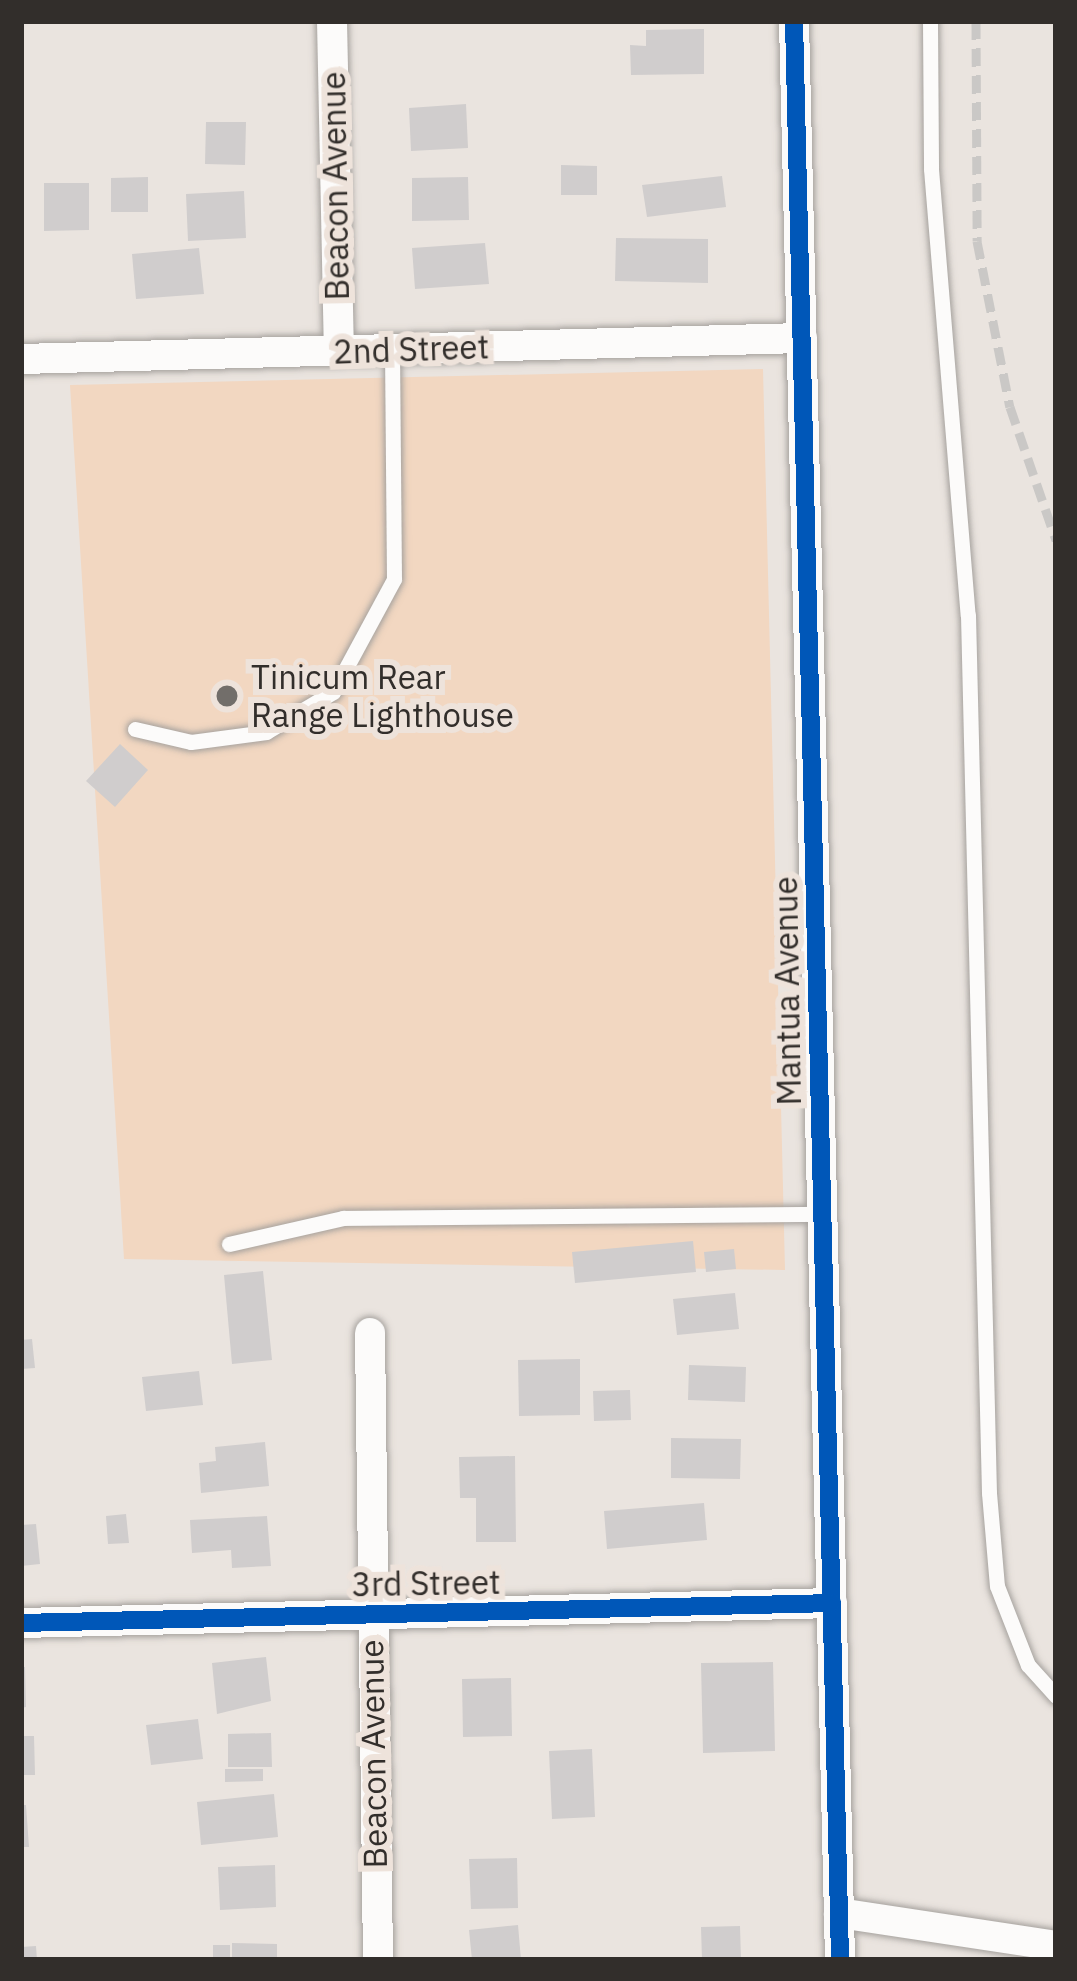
<!DOCTYPE html>
<html>
<head>
<meta charset="utf-8">
<style>
	body { margin:0 }
	#map { position:relative; width:1077px; height:1981px; overflow:hidden; background:#eae4df; font-family:"IBM Plex Sans",sans-serif }
	div>[style] { position:absolute }
	.green>* { inset:0; background:#f2d7c1 }
	.building>* { inset:0; background:#d0cdcd }
	.round { border-radius:50% }
	.roads { filter:drop-shadow(0 0 3px #a6a29e) drop-shadow(0 0 3px #a6a29e) }
	.lane>* { height:15px; margin:-7.5px; padding:0 7.5px; transform-origin:7.5px; border-radius:7.5px; background:#fcfbfa }
	.street>* { height:30px; margin:-15px; padding:0 15px; transform-origin:15px; border-radius:15px; background:#fcfbfa }
	.rail>* { height:9px; margin-top:-4.5px; transform-origin:0; background:repeating-linear-gradient(90deg,#cac8c6 0 18px,transparent 0 27px) }
	.cycleway>* { height:18px; margin:-9px; padding:0 9px; transform-origin:9px; border-radius:9px; background:#0057b8 }
	.dots>* { width:33px; height:33px; translate:-50% -50%; box-sizing:border-box; border:6px solid #eee3db; border-radius:50% }
	span { translate:-50% -50%; white-space:nowrap; text-align:center; line-height:1.15; -webkit-text-stroke:12px #eee3db; paint-order:stroke }
	.street-label { font-size:33px; color:#322e2b }
	.poi-label { font-size:33px; color:#322e2b }
	.left { translate:0 -50%; text-align:left }
	.frame { position:absolute; inset:0; border:24px solid #322e2b; pointer-events:none }
</style>
</head>
<body>
<div id="map">
	<div class="green">
		<div style="clip-path:polygon(763px 369px,785px 1270px,124px 1259px,70px 385px)"></div>
	</div>
	<div class="building">
		<div style="clip-path:polygon(704px 29px,704px 74px,631px 75px,630px 45px,646px 46px,646px 30px)"></div>
		<div style="clip-path:polygon(466px 104px,468px 148px,411px 151px,409px 108px)"></div>
		<div style="clip-path:polygon(206px 122px,246px 122px,245px 165px,205px 164px)"></div>
		<div style="clip-path:polygon(561px 165px,597px 166px,597px 195px,561px 195px)"></div>
		<div style="clip-path:polygon(722px 176px,726px 207px,647px 217px,642px 185px)"></div>
		<div style="clip-path:polygon(148px 177px,148px 212px,111px 212px,111px 178px)"></div>
		<div style="clip-path:polygon(468px 177px,469px 220px,412px 221px,412px 178px)"></div>
		<div style="clip-path:polygon(44px 183px,89px 183px,89px 230px,44px 231px)"></div>
		<div style="clip-path:polygon(244px 191px,246px 238px,188px 241px,186px 194px)"></div>
		<div style="clip-path:polygon(616px 238px,708px 239px,708px 283px,615px 281px)"></div>
		<div style="clip-path:polygon(485px 243px,489px 284px,415px 289px,412px 248px)"></div>
		<div style="clip-path:polygon(199px 248px,204px 294px,136px 299px,132px 254px)"></div>
		<div class="round" style="left:216px;top:684px;width:22px;height:22px"></div>
		<div style="clip-path:polygon(120px 744px,148px 770px,115px 807px,86px 781px)"></div>
		<div style="clip-path:polygon(693px 1241px,696px 1272px,575px 1283px,572px 1252px)"></div>
		<div style="clip-path:polygon(734px 1249px,736px 1269px,706px 1272px,704px 1252px)"></div>
		<div style="clip-path:polygon(263px 1271px,272px 1360px,232px 1364px,224px 1275px)"></div>
		<div style="clip-path:polygon(735px 1293px,739px 1329px,677px 1335px,673px 1299px)"></div>
		<div style="clip-path:polygon(32px 1339px,35px 1368px,21px 1369px,21px 1340px)"></div>
		<div style="clip-path:polygon(580px 1359px,580px 1415px,519px 1416px,518px 1360px)"></div>
		<div style="clip-path:polygon(689px 1365px,746px 1367px,745px 1402px,688px 1400px)"></div>
		<div style="clip-path:polygon(199px 1371px,203px 1405px,146px 1411px,142px 1377px)"></div>
		<div style="clip-path:polygon(630px 1390px,631px 1420px,594px 1421px,593px 1391px)"></div>
		<div style="clip-path:polygon(671px 1438px,741px 1439px,740px 1479px,671px 1478px)"></div>
		<div style="clip-path:polygon(265px 1442px,269px 1486px,201px 1493px,199px 1463px,216px 1461px,215px 1447px)"></div>
		<div style="clip-path:polygon(515px 1456px,516px 1542px,476px 1542px,476px 1498px,460px 1498px,459px 1457px)"></div>
		<div style="clip-path:polygon(704px 1503px,707px 1540px,607px 1549px,604px 1511px)"></div>
		<div style="clip-path:polygon(126px 1514px,129px 1543px,108px 1544px,106px 1516px)"></div>
		<div style="clip-path:polygon(267px 1516px,271px 1566px,232px 1568px,231px 1550px,192px 1553px,190px 1520px)"></div>
		<div style="clip-path:polygon(36px 1524px,40px 1564px,21px 1566px,21px 1525px)"></div>
		<div style="clip-path:polygon(266px 1657px,271px 1701px,217px 1714px,212px 1663px)"></div>
		<div style="clip-path:polygon(773px 1662px,775px 1751px,703px 1753px,701px 1663px)"></div>
		<div style="clip-path:polygon(21px 1667px,25px 1667px,26px 1707px,21px 1708px)"></div>
		<div style="clip-path:polygon(511px 1678px,512px 1736px,463px 1737px,462px 1679px)"></div>
		<div style="clip-path:polygon(198px 1719px,203px 1759px,151px 1765px,146px 1725px)"></div>
		<div style="clip-path:polygon(271px 1733px,272px 1767px,228px 1767px,228px 1734px)"></div>
		<div style="clip-path:polygon(21px 1736px,34px 1736px,35px 1775px,21px 1775px)"></div>
		<div style="clip-path:polygon(592px 1749px,595px 1817px,552px 1819px,549px 1751px)"></div>
		<div style="clip-path:polygon(225px 1769px,263px 1769px,263px 1781px,225px 1782px)"></div>
		<div style="clip-path:polygon(274px 1794px,278px 1837px,201px 1845px,197px 1802px)"></div>
		<div style="clip-path:polygon(21px 1805px,26px 1805px,29px 1847px,21px 1847px)"></div>
		<div style="clip-path:polygon(517px 1858px,518px 1908px,471px 1909px,469px 1859px)"></div>
		<div style="clip-path:polygon(275px 1865px,276px 1907px,220px 1910px,218px 1867px)"></div>
		<div style="clip-path:polygon(518px 1925px,521px 1960px,472px 1960px,469px 1930px)"></div>
		<div style="clip-path:polygon(740px 1926px,741px 1960px,702px 1960px,701px 1927px)"></div>
		<div style="clip-path:polygon(232px 1943px,277px 1944px,277px 1960px,232px 1960px)"></div>
		<div style="clip-path:polygon(213px 1945px,230px 1945px,230px 1960px,213px 1960px)"></div>
		<div style="clip-path:polygon(36px 1946px,37px 1960px,21px 1960px,21px 1947px)"></div>
	</div>
	<div class="roads">
		<div class="lane">
			<div style="left:930px;top:21px;width:148px;rotate:89.6deg"></div>
			<div style="left:931px;top:169px;width:448px;rotate:85.3deg"></div>
			<div style="left:968px;top:615px;width:878px;rotate:88.63deg"></div>
			<div style="left:989px;top:1493px;width:93px;rotate:85.1deg"></div>
			<div style="left:997px;top:1586px;width:85px;rotate:68.6deg"></div>
			<div style="left:1028px;top:1665px;width:42px;rotate:47.9deg"></div>
			<div style="left:135px;top:729px;width:57px;rotate:13.1deg"></div>
			<div style="left:191px;top:742px;width:76px;rotate:-7.6deg"></div>
			<div style="left:266px;top:732px;width:78px;rotate:-30.8deg"></div>
			<div style="left:333px;top:692px;width:128px;rotate:-61.6deg"></div>
			<div style="left:394px;top:579px;width:230px;rotate:-90.5deg"></div>
			<div style="left:229px;top:1244px;width:117px;rotate:-12.8deg"></div>
			<div style="left:343px;top:1218px;width:479px;rotate:-0.5deg"></div>
		</div>
		<div class="street">
			<div style="left:332px;top:21px;width:330px;rotate:88.8deg"></div>
			<div style="left:794px;top:21px;width:1940px;rotate:88.64deg"></div>
			<div style="left:21px;top:359px;width:781px;rotate:-1.54deg"></div>
			<div style="left:370px;top:1333px;width:627px;rotate:89.27deg"></div>
			<div style="left:21px;top:1623px;width:811px;rotate:-1.41deg"></div>
			<div style="left:839px;top:1913px;width:219px;rotate:8.6deg"></div>
		</div>
	</div>
	<div class="rail">
		<div style="left:976px;top:21px;width:220px;rotate:89.7deg"></div>
		<div style="left:977px;top:241px;width:169px;rotate:78.8deg"></div>
		<div style="left:1010px;top:407px;width:141px;rotate:70.9deg"></div>
	</div>
	<div class="cycleway">
		<div style="left:794px;top:21px;width:1940px;rotate:88.64deg"></div>
		<div style="left:21px;top:1623px;width:811px;rotate:-1.41deg"></div>
	</div>
	<div class="dots">
		<div style="left:227px;top:696px;background:#726e6a"></div>
	</div>
	<div class="street-label">
		<span style="left:335px;top:186px;rotate:-91deg">Beacon Avenue</span>
		<span style="left:411px;top:349px;rotate:-2deg">2nd Street</span>
		<span style="left:787px;top:991px;rotate:-91deg">Mantua Avenue</span>
		<span style="left:426px;top:1583px;rotate:-1deg">3rd Street</span>
		<span style="left:373px;top:1754px;rotate:-91deg">Beacon Avenue</span>
	</div>
	<div class="poi-label">
		<span class="left" style="left:251px;top:696px">Tinicum Rear<br>Range Lighthouse</span>
	</div>
	<div class="frame"></div>
</div>
</body>
</html>
